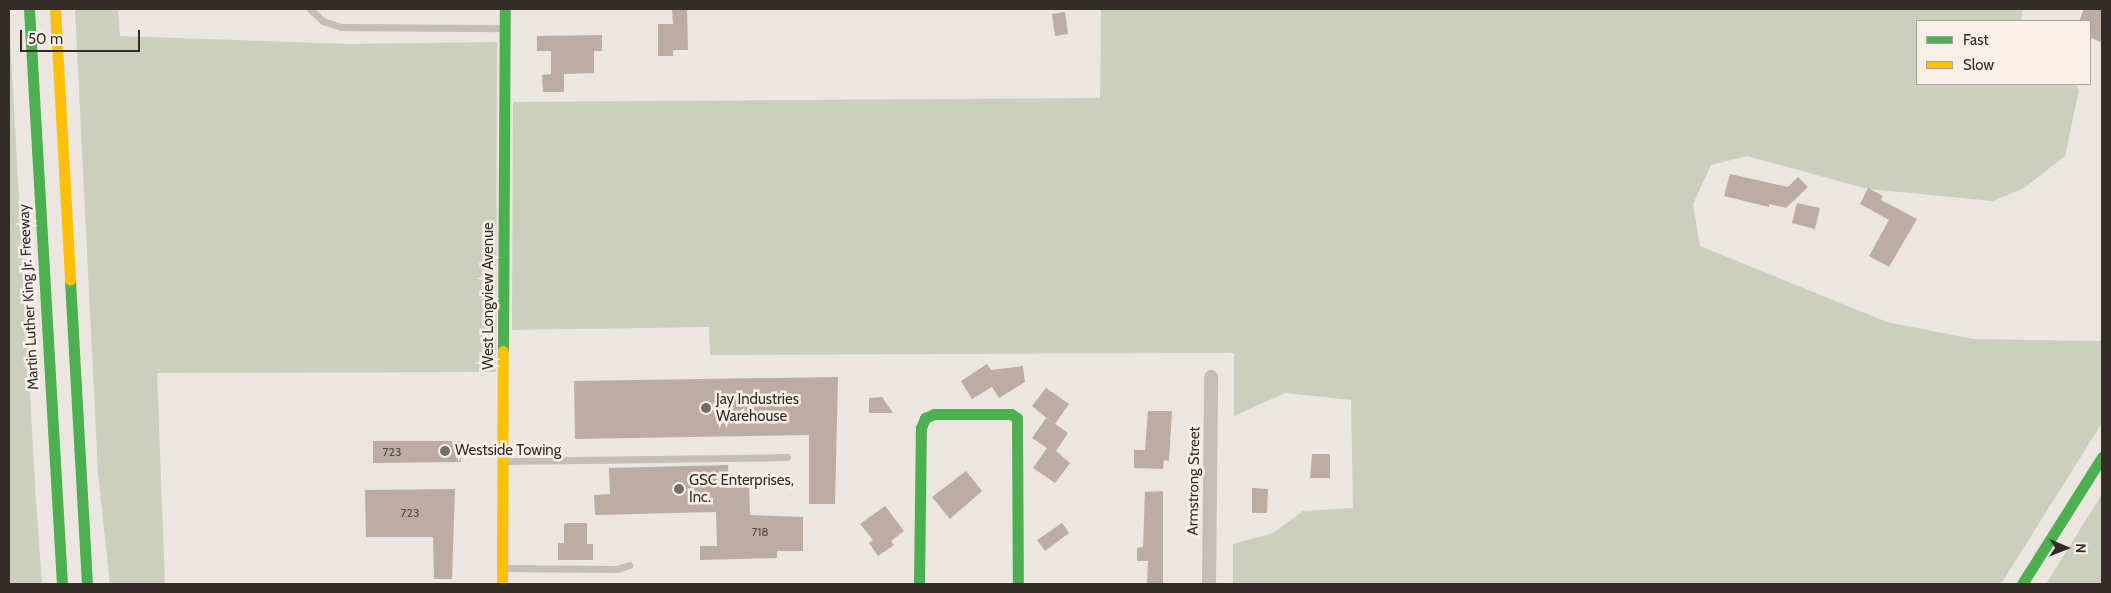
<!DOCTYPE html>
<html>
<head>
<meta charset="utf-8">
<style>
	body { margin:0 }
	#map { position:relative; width:2111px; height:593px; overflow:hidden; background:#ebe6e0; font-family:Cabin,sans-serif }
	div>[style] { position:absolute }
	.green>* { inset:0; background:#cccfbc }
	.building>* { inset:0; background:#bdaba4 }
	.lane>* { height:7px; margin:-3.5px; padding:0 3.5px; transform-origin:3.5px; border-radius:3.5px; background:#c4beb9 }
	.street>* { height:14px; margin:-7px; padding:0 7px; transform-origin:7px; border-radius:7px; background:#c4beb9 }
	.fast>* { height:11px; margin:-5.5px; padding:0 5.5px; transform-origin:5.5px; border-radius:5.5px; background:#4caf50 }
	.slow>* { height:11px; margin:-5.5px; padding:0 5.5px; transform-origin:5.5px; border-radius:5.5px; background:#ffc107 }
	.dots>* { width:14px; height:14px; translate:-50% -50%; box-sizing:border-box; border:2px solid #f8f0e8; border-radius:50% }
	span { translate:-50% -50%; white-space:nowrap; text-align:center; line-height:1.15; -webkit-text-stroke:5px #f8f0e8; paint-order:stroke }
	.number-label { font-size:12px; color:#564c47 }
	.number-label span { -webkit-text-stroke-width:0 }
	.street-label { font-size:15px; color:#342c28 }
	.poi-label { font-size:15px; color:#342c28 }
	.left { translate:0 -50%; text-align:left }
	.frame { position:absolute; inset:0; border:10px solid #342c28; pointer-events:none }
	.legend { position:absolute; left:1916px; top:20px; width:175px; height:65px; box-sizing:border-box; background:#f8f0e8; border:1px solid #aaa29b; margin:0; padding:6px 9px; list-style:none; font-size:15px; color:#342c28 }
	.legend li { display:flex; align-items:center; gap:10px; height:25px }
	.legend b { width:25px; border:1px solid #aaa29b }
	.north { position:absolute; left:2041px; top:523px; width:50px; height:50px; -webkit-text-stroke:4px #f8f0e8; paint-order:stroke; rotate:91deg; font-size:14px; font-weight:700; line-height:20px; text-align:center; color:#342c28 }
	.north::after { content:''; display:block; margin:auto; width:18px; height:22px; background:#342c28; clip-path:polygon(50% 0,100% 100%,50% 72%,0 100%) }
	.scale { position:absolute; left:20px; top:30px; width:120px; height:22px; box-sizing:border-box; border:2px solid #342c28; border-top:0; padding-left:6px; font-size:15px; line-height:18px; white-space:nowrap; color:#342c28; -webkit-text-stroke:4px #f8f0e8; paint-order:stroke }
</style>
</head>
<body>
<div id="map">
	<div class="green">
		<div style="clip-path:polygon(75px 9px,118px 9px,120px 36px,350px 44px,497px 42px,496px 372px,157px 373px,165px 584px,110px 584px,98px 473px)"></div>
		<div style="clip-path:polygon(1101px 9px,2023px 9px,2021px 21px,1917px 21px,1917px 84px,2075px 84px,2079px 90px,2065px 156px,2024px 188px,1993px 201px,1868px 189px,1747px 156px,1711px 165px,1693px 204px,1700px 246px,1887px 322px,1973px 339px,2102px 341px,2102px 423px,2001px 584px,1233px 584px,1233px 544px,1273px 533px,1303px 511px,1353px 508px,1351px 400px,1285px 393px,1234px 416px,1234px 353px,710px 355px,709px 327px,512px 330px,513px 102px,1100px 98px)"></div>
		<div style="clip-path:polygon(9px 19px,35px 485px,42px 584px,9px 584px)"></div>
		<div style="clip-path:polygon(2102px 494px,2102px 584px,2046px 584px)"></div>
	</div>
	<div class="building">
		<div style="clip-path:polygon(672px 9px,687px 9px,688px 50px,673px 50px,673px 56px,658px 56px,658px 24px,673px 24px)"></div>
		<div style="clip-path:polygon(2084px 9px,2102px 9px,2102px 43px,2090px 37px,2090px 21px,2079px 21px)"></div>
		<div style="clip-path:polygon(1065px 12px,1068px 34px,1055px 36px,1052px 14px)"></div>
		<div style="clip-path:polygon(602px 35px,602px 51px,594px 51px,594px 73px,564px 74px,564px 92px,543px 92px,542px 75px,551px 74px,551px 51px,537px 51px,537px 36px)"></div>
		<div style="clip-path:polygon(1730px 174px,1788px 187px,1798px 177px,1808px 187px,1786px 208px,1769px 204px,1769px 207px,1724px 196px)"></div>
		<div style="clip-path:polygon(1868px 188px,1883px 196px,1881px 200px,1917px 219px,1889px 267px,1869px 256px,1889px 220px,1860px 204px)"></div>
		<div style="clip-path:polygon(1797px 203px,1820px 208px,1815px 229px,1792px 223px)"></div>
		<div style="clip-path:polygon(987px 364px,991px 370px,1023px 366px,1025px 382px,999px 398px,992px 387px,972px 399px,961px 381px)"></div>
		<div style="clip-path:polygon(838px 377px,835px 504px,809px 504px,809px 435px,575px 439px,574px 381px)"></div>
		<div style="clip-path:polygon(1046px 388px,1069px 404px,1055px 424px,1068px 433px,1056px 451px,1070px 463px,1055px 483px,1033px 468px,1047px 448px,1032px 438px,1046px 418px,1054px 424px,1032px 406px)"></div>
		<div style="clip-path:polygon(882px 397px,893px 413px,869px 413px,869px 398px)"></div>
		<div style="clip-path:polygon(1148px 411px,1172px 411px,1169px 461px,1164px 460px,1163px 469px,1134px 468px,1134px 450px,1145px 450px)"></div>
		<div style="clip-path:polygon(373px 441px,461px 441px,461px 462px,373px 463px)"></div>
		<div style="clip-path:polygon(1312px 454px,1330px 454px,1330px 478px,1310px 478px)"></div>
		<div style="clip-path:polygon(728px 465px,729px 484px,749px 483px,750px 515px,803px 517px,803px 551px,777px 551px,777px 558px,700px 560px,700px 546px,717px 546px,716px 512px,595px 515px,594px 495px,610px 494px,609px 468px)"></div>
		<div style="clip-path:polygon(966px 471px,982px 491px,950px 519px,932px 497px)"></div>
		<div style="clip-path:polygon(1252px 488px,1268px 489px,1267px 513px,1252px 513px)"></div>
		<div style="clip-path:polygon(455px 489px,452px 579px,434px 579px,433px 537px,366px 537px,365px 490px)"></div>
		<div style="clip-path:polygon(1163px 491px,1163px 584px,1147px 584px,1148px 561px,1137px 561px,1137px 548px,1143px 547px,1145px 492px)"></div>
		<div style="clip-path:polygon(885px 506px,904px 531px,891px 541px,894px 545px,878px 556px,869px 543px,873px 540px,860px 524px)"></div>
		<div style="clip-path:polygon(568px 523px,587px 523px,587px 544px,593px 544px,593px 560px,558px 560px,558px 543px,564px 543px,564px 524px)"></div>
		<div style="clip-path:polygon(1062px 523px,1069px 533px,1045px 551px,1037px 540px)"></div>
	</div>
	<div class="lane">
		<div style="left:310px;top:9px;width:18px;rotate:43deg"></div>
		<div style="left:323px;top:21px;width:19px;rotate:18deg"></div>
		<div style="left:341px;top:27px;width:163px;rotate:0.4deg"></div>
		<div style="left:504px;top:461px;width:283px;rotate:-0.8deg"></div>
		<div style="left:503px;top:568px;width:114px;rotate:0.5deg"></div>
		<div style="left:617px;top:569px;width:13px;rotate:-18deg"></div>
	</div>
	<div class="street">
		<div style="left:1209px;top:584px;width:207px;rotate:-89.4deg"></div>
	</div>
	<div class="fast">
		<div style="left:29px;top:9px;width:576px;rotate:86.72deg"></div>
		<div style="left:70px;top:280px;width:304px;rotate:86.8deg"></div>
		<div style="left:503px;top:351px;width:342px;rotate:-89.7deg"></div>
		<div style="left:919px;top:584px;width:156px;rotate:-89.3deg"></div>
		<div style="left:921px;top:428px;width:11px;rotate:-68deg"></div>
		<div style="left:925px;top:418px;width:10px;rotate:-24deg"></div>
		<div style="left:934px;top:414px;width:77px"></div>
		<div style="left:1011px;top:414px;width:7px;rotate:34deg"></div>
		<div style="left:1017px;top:418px;width:166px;rotate:89.7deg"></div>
		<div style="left:2022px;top:584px;width:150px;rotate:-57.8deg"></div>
	</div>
	<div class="slow">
		<div style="left:55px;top:9px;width:271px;rotate:86.8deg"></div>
		<div style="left:502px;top:584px;width:233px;rotate:-89.8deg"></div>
	</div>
	<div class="dots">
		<div style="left:706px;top:408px;background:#746d68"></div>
		<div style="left:445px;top:451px;background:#746d68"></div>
		<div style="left:679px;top:489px;background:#746d68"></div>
	</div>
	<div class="number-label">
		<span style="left:392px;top:452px">723</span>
		<span style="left:410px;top:513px">723</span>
		<span style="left:760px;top:532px">718</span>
	</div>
	<div class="street-label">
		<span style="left:489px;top:296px;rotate:-90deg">West Longview Avenue</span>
		<span style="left:29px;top:297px;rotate:-93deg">Martin Luther King Jr. Freeway</span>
		<span style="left:1194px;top:481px;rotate:-89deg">Armstrong Street</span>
	</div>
	<div class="poi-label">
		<span class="left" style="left:716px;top:408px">Jay Industries<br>Warehouse</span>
		<span class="left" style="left:455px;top:451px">Westside Towing</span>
		<span class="left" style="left:689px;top:489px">GSC Enterprises,<br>Inc.</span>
	</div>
	<div class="frame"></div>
	<ul class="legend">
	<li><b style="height:6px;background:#4caf50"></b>Fast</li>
	<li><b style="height:6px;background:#ffc107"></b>Slow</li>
	</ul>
	<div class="north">N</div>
	<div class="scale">50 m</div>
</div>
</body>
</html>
